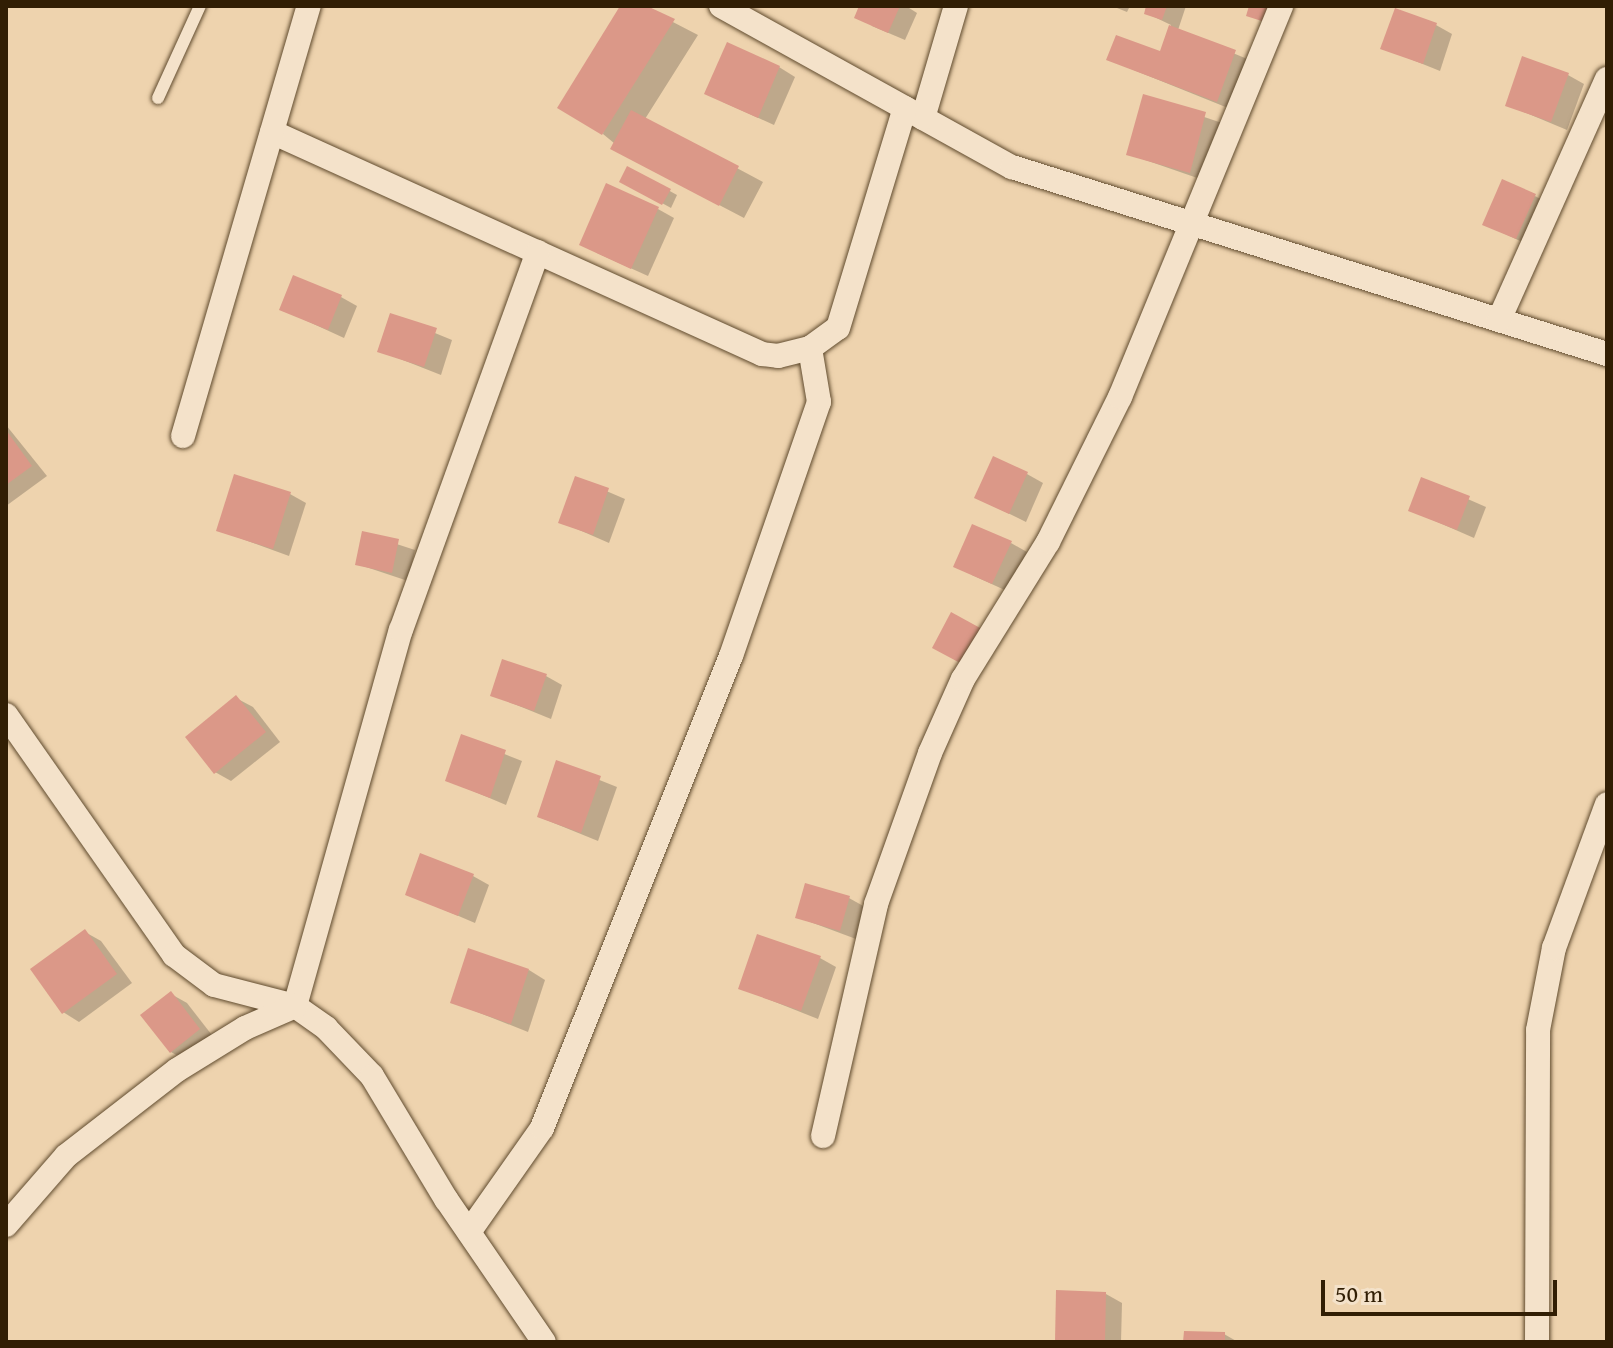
<!DOCTYPE html>
<html>
<head>
<meta charset="utf-8">
<style>
	body { margin:0 }
	#map { position:relative; width:1613px; height:1348px; overflow:hidden; background:#eed3ae; font-family:"Gentium Book Plus",serif }
	div>[style] { position:absolute }
	.shadow>* { inset:0; background:#0003 }
	.building>* { inset:0; background:#db9888 }
	.roads { filter:drop-shadow(0 0 2px #604b2e) drop-shadow(0 0 2px #604b2e) }
	.service>* { height:12px; margin:-6px; padding:0 6px; transform-origin:6px; border-radius:6px; background:#f4e2ca }
	.minor>* { height:24px; margin:-12px; padding:0 12px; transform-origin:12px; border-radius:12px; background:#f4e2ca }
	span { translate:-50% -50%; white-space:nowrap; text-align:center; line-height:1.15; -webkit-text-stroke:8px #f4e2ca; paint-order:stroke }
	.frame { position:absolute; inset:0; border:8px solid #311e04; pointer-events:none }
	.scale { position:absolute; left:1321px; top:1280px; width:236px; height:36px; box-sizing:border-box; border:4px solid #311e04; border-top:0; padding-left:10px; font-size:24px; line-height:28px; white-space:nowrap; color:#311e04; -webkit-text-stroke:6px #f4e2ca; paint-order:stroke }
</style>
</head>
<body>
<div id="map">
	<div class="shadow">
		<div style="clip-path:polygon(622px 6px,642px 6px,698px 35px,645px 119px,763px 182px,744px 218px,637px 162px,603px 134px)"></div>
		<div style="clip-path:polygon(861px 6px,906px 6px,917px 13px,905px 40px,872px 26px)"></div>
		<div style="clip-path:polygon(1112px 6px,1130px 6px,1127px 12px)"></div>
		<div style="clip-path:polygon(1148px 6px,1186px 6px,1178px 30px,1252px 61px,1233px 110px,1109px 60px,1161px 53px,1171px 25px,1146px 13px)"></div>
		<div style="clip-path:polygon(1436px 25px,1452px 34px,1440px 71px,1383px 48px)"></div>
		<div style="clip-path:polygon(779px 67px,795px 77px,774px 125px,723px 102px)"></div>
		<div style="clip-path:polygon(1568px 75px,1584px 84px,1567px 130px,1507px 105px)"></div>
		<div style="clip-path:polygon(1145px 97px,1222px 123px,1206px 181px,1128px 154px)"></div>
		<div style="clip-path:polygon(628px 168px,677px 195px,671px 208px,622px 181px)"></div>
		<div style="clip-path:polygon(1535px 196px,1551px 205px,1533px 247px,1484px 224px)"></div>
		<div style="clip-path:polygon(658px 209px,674px 218px,648px 276px,597px 253px)"></div>
		<div style="clip-path:polygon(341px 297px,357px 306px,344px 338px,281px 309px)"></div>
		<div style="clip-path:polygon(391px 315px,452px 340px,441px 375px,380px 351px)"></div>
		<div style="clip-path:polygon(6px 425px,47px 476px,6px 506px)"></div>
		<div style="clip-path:polygon(1027px 474px,1043px 483px,1026px 522px,977px 498px)"></div>
		<div style="clip-path:polygon(576px 478px,625px 499px,609px 543px,561px 522px)"></div>
		<div style="clip-path:polygon(1422px 479px,1486px 507px,1474px 538px,1410px 510px)"></div>
		<div style="clip-path:polygon(290px 494px,306px 503px,289px 556px,218px 530px)"></div>
		<div style="clip-path:polygon(363px 533px,415px 550px,408px 581px,357px 564px)"></div>
		<div style="clip-path:polygon(1011px 543px,1027px 552px,1009px 592px,972px 575px)"></div>
		<div style="clip-path:polygon(546px 676px,562px 685px,551px 719px,492px 695px)"></div>
		<div style="clip-path:polygon(236px 698px,253px 707px,280px 742px,231px 781px,215px 772px)"></div>
		<div style="clip-path:polygon(462px 737px,522px 761px,506px 805px,447px 780px)"></div>
		<div style="clip-path:polygon(557px 763px,617px 787px,598px 841px,539px 817px)"></div>
		<div style="clip-path:polygon(473px 876px,489px 885px,475px 923px,407px 894px)"></div>
		<div style="clip-path:polygon(849px 898px,865px 907px,856px 939px,797px 917px)"></div>
		<div style="clip-path:polygon(85px 932px,101px 941px,132px 983px,79px 1022px,63px 1012px)"></div>
		<div style="clip-path:polygon(820px 958px,836px 967px,818px 1019px,740px 988px)"></div>
		<div style="clip-path:polygon(529px 970px,545px 980px,528px 1032px,452px 1002px)"></div>
		<div style="clip-path:polygon(171px 994px,187px 1003px,215px 1039px,187px 1061px,171px 1052px)"></div>
		<div style="clip-path:polygon(1106px 1294px,1122px 1303px,1121px 1342px,1057px 1342px)"></div>
		<div style="clip-path:polygon(1224px 1334px,1238px 1342px,1185px 1342px)"></div>
	</div>
	<div class="building">
		<div style="clip-path:polygon(620px 6px,647px 6px,675px 19px,602px 135px,557px 108px)"></div>
		<div style="clip-path:polygon(859px 6px,900px 6px,888px 33px,854px 18px)"></div>
		<div style="clip-path:polygon(1146px 6px,1167px 6px,1162px 20px,1144px 14px)"></div>
		<div style="clip-path:polygon(1249px 6px,1274px 6px,1268px 23px,1246px 16px)"></div>
		<div style="clip-path:polygon(1395px 8px,1437px 23px,1423px 64px,1380px 49px)"></div>
		<div style="clip-path:polygon(1169px 25px,1236px 50px,1217px 102px,1106px 60px,1116px 35px,1160px 51px)"></div>
		<div style="clip-path:polygon(727px 42px,780px 66px,758px 118px,704px 94px)"></div>
		<div style="clip-path:polygon(1522px 56px,1569px 73px,1551px 122px,1505px 106px)"></div>
		<div style="clip-path:polygon(1143px 94px,1206px 112px,1190px 173px,1126px 155px)"></div>
		<div style="clip-path:polygon(631px 110px,739px 166px,719px 206px,610px 149px)"></div>
		<div style="clip-path:polygon(627px 166px,671px 189px,662px 205px,619px 182px)"></div>
		<div style="clip-path:polygon(1502px 179px,1536px 194px,1516px 239px,1482px 225px)"></div>
		<div style="clip-path:polygon(606px 183px,659px 207px,631px 269px,579px 245px)"></div>
		<div style="clip-path:polygon(293px 275px,342px 295px,328px 330px,279px 310px)"></div>
		<div style="clip-path:polygon(390px 313px,437px 328px,424px 367px,377px 352px)"></div>
		<div style="clip-path:polygon(6px 430px,32px 466px,6px 485px)"></div>
		<div style="clip-path:polygon(993px 456px,1028px 472px,1009px 514px,974px 498px)"></div>
		<div style="clip-path:polygon(234px 474px,291px 492px,273px 549px,216px 531px)"></div>
		<div style="clip-path:polygon(575px 476px,609px 488px,593px 535px,558px 523px)"></div>
		<div style="clip-path:polygon(1421px 477px,1470px 496px,1457px 530px,1408px 511px)"></div>
		<div style="clip-path:polygon(972px 524px,1012px 541px,992px 584px,953px 567px)"></div>
		<div style="clip-path:polygon(362px 531px,399px 539px,392px 573px,355px 565px)"></div>
		<div style="clip-path:polygon(951px 612px,982px 629px,962px 664px,932px 648px)"></div>
		<div style="clip-path:polygon(502px 659px,547px 674px,534px 711px,490px 696px)"></div>
		<div style="clip-path:polygon(236px 695px,266px 732px,214px 774px,185px 737px)"></div>
		<div style="clip-path:polygon(461px 734px,506px 750px,490px 798px,445px 781px)"></div>
		<div style="clip-path:polygon(556px 760px,601px 776px,581px 833px,537px 817px)"></div>
		<div style="clip-path:polygon(420px 853px,474px 874px,458px 916px,405px 895px)"></div>
		<div style="clip-path:polygon(805px 883px,850px 896px,840px 931px,795px 918px)"></div>
		<div style="clip-path:polygon(85px 929px,117px 974px,62px 1014px,30px 969px)"></div>
		<div style="clip-path:polygon(757px 934px,821px 956px,801px 1011px,738px 989px)"></div>
		<div style="clip-path:polygon(468px 948px,529px 969px,511px 1024px,450px 1003px)"></div>
		<div style="clip-path:polygon(171px 991px,200px 1029px,170px 1053px,140px 1015px)"></div>
		<div style="clip-path:polygon(1056px 1290px,1106px 1292px,1105px 1342px,1055px 1342px)"></div>
		<div style="clip-path:polygon(1184px 1331px,1225px 1332px,1225px 1342px,1183px 1342px)"></div>
	</div>
	<div class="roads">
		<div class="service">
			<div style="left:158px;top:98px;width:101px;rotate:-65.5deg"></div>
		</div>
		<div class="minor">
			<div style="left:721px;top:6px;width:333px;rotate:29deg"></div>
			<div style="left:1012px;top:167px;width:624px;rotate:17.45deg"></div>
			<div style="left:923px;top:118px;width:117px;rotate:-73.6deg"></div>
			<div style="left:272px;top:132px;width:538px;rotate:24.37deg"></div>
			<div style="left:762px;top:354px;width:16px;rotate:7deg"></div>
			<div style="left:778px;top:356px;width:33px;rotate:-14deg"></div>
			<div style="left:810px;top:348px;width:34px;rotate:-36deg"></div>
			<div style="left:838px;top:328px;width:230px;rotate:-73.1deg"></div>
			<div style="left:1499px;top:320px;width:264px;rotate:-65.9deg"></div>
			<div style="left:183px;top:436px;width:448px;rotate:-73.7deg"></div>
			<div style="left:6px;top:715px;width:293px;rotate:55deg"></div>
			<div style="left:174px;top:955px;width:50px;rotate:36.9deg"></div>
			<div style="left:214px;top:985px;width:84px;rotate:14.5deg"></div>
			<div style="left:295px;top:1006px;width:38px;rotate:35deg"></div>
			<div style="left:326px;top:1028px;width:66px;rotate:46.2deg"></div>
			<div style="left:372px;top:1076px;width:144px;rotate:59deg"></div>
			<div style="left:446px;top:1199px;width:173px;rotate:55.6deg"></div>
			<div style="left:295px;top:1006px;width:391px;rotate:-74.3deg"></div>
			<div style="left:401px;top:630px;width:402px;rotate:-70.1deg"></div>
			<div style="left:823px;top:1136px;width:238px;rotate:-77.1deg"></div>
			<div style="left:876px;top:904px;width:160px;rotate:-70.3deg"></div>
			<div style="left:930px;top:753px;width:81px;rotate:-66deg"></div>
			<div style="left:963px;top:679px;width:161px;rotate:-58.2deg"></div>
			<div style="left:1048px;top:542px;width:162px;rotate:-63.6deg"></div>
			<div style="left:1120px;top:397px;width:423px;rotate:-67.6deg"></div>
			<div style="left:6px;top:1225px;width:91px;rotate:-49deg"></div>
			<div style="left:66px;top:1156px;width:140px;rotate:-37.8deg"></div>
			<div style="left:177px;top:1070px;width:80px;rotate:-31.7deg"></div>
			<div style="left:245px;top:1028px;width:55px;rotate:-23.7deg"></div>
			<div style="left:469px;top:1232px;width:127px;rotate:-54.9deg"></div>
			<div style="left:542px;top:1128px;width:508px;rotate:-68.18deg"></div>
			<div style="left:731px;top:656px;width:269px;rotate:-70.9deg"></div>
			<div style="left:819px;top:402px;width:55px;rotate:-99.5deg"></div>
			<div style="left:1537px;top:1342px;width:312px;rotate:-89.8deg"></div>
			<div style="left:1538px;top:1030px;width:84px;rotate:-79deg"></div>
			<div style="left:1554px;top:948px;width:153px;rotate:-69.8deg"></div>
		</div>
	</div>
	<div class="frame"></div>
	<div class="scale">50 m</div>
</div>
</body>
</html>
